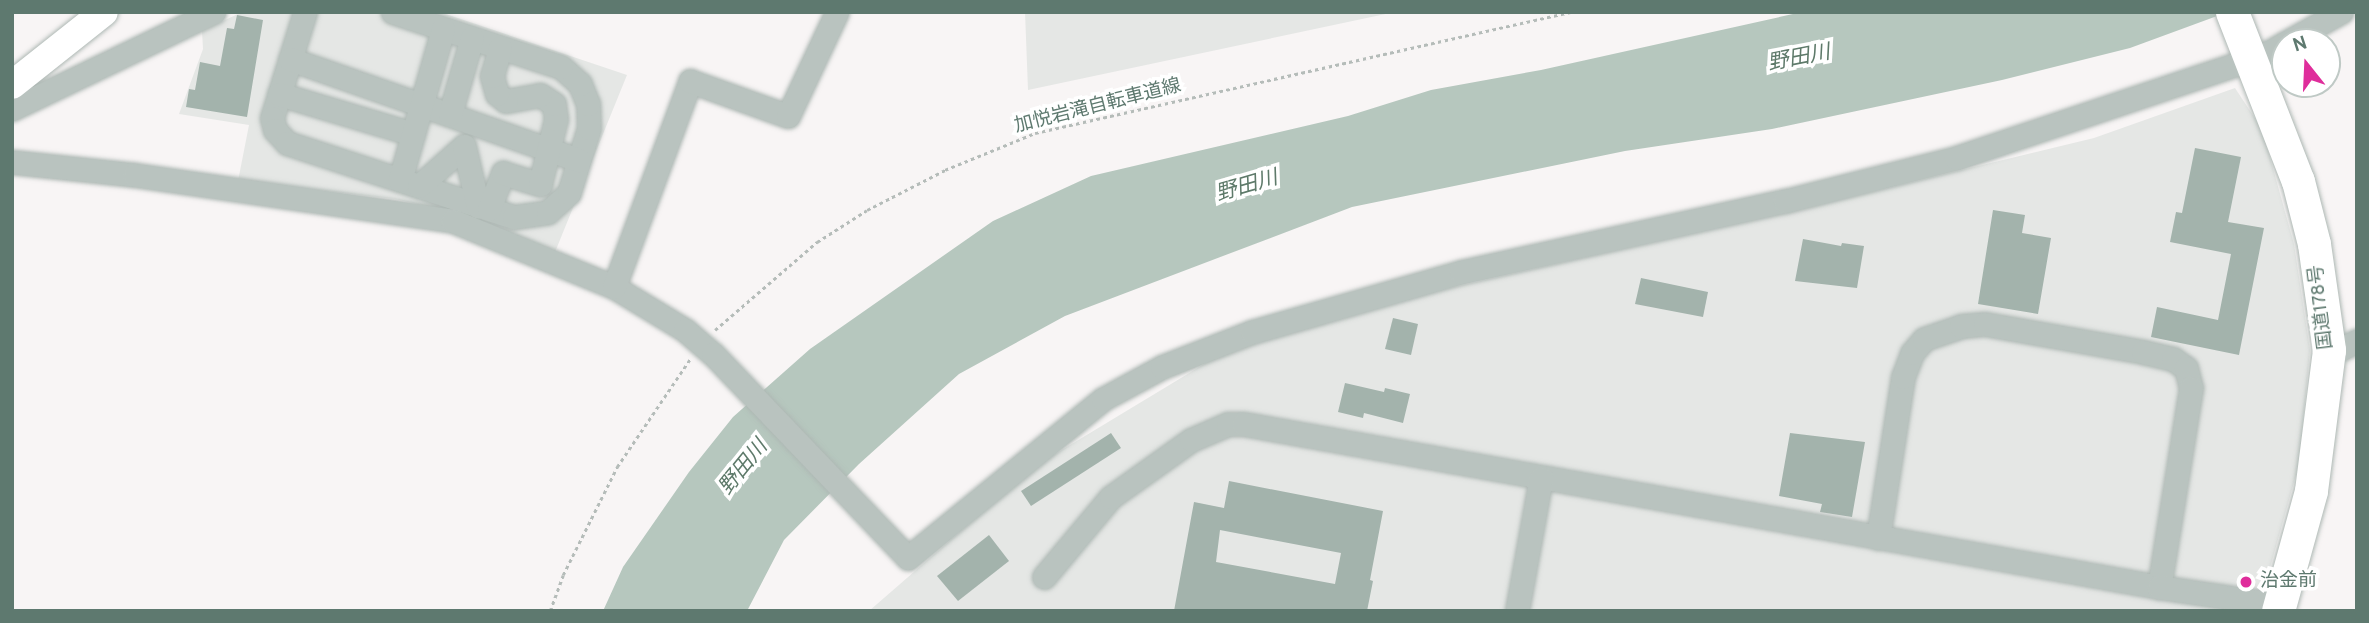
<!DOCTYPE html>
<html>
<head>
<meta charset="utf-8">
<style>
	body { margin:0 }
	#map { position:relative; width:2369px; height:623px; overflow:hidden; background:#f8f5f5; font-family:Overpass,"Noto Sans JP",sans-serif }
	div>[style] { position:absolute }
	.built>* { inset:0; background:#e5e7e5 }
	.water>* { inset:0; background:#b6c7be }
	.building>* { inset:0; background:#a3b3ac }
	.path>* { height:2.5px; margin-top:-1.25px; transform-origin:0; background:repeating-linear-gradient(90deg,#b5bcb9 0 3.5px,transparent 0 7px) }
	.roads { filter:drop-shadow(0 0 2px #aeb8b4) drop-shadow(0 0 2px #aeb8b4) }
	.minor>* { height:23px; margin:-11.5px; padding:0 11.5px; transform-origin:11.5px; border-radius:11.5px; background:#b9c3bf }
	.major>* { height:28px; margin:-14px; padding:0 14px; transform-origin:14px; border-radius:14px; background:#fff }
	.highway>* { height:33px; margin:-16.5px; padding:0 16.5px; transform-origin:16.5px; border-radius:16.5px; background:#fff }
	.dots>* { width:19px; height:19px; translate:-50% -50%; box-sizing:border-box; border:4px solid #fff; border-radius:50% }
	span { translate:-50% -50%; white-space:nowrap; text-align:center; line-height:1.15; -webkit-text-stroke:7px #fff; paint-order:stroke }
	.street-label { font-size:19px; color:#5e796f }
	.poi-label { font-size:19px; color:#5e796f }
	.left { translate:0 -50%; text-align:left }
	.water-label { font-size:21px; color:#5e7a6a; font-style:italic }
	.frame { position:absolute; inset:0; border:14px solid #5e796f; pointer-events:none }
	.north { position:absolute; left:2271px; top:28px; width:70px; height:70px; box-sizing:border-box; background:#fff; border:2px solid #bfc9c5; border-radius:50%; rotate:342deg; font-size:19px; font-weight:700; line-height:28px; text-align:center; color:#5e796f }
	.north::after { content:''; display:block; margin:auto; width:24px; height:32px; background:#df2d9b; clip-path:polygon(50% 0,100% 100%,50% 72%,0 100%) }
</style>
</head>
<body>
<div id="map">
	<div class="built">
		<div style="clip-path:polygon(242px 12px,440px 12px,627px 75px,553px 257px,469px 216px,395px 199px,238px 181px,249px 125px,179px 114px,203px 49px,202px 31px)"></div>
		<div style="clip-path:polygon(1025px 12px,1395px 12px,1028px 90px)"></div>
		<div style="clip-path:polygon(2235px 88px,2262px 129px,2294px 244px,2310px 350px,2299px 464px,2258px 611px,869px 611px,1037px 465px,1224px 352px,1375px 305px,1842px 199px,2094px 138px)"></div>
	</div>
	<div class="water">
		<div style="clip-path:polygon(1802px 12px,2228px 12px,2130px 48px,2002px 80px,1772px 129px,1625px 151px,1352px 207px,1065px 316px,959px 374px,859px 464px,784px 540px,747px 611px,603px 611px,623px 567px,689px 472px,733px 417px,810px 349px,993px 221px,1091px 176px,1348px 116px,1431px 90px,1541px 70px)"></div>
	</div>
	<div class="building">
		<div style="clip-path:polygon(237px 15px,263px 20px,247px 117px,186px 107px,189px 89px,195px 90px,200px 62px,220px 66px,227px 28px,234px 29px)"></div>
		<div style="clip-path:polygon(2195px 148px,2241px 157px,2228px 222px,2264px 228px,2239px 355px,2151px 337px,2157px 307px,2218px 320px,2231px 254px,2170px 242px,2176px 212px,2182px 213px)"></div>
		<div style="clip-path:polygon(1993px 210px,2025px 215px,2022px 233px,2051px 238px,2038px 314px,1978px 304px)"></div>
		<div style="clip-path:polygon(1803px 239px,1841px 246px,1842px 243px,1864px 246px,1857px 288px,1795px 281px)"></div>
		<div style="clip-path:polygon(1641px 278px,1708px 292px,1703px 317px,1635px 304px)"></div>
		<div style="clip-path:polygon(1393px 318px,1418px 324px,1411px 355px,1385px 349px)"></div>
		<div style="clip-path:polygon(1345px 383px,1384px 392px,1385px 388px,1410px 394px,1403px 423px,1364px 413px,1363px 418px,1338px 412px)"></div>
		<div style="clip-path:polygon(1111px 433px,1121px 448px,1031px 506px,1021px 491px)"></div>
		<div style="clip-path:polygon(1790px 433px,1865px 442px,1852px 517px,1820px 512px,1822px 504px,1779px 496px)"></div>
		<div style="clip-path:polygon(evenodd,1229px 481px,1383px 511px,1370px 580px,1373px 581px,1367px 611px,1174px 611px,1194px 502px,1224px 508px,1229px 481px,1220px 530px,1341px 553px,1335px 584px,1216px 562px,1220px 530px)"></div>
		<div style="clip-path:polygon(989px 535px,1009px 561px,958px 601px,937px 576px)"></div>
	</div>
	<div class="path">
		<div style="left:715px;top:330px;width:135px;rotate:-40.8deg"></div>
		<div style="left:817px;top:242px;width:59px;rotate:-32.6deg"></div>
		<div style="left:867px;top:210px;width:88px;rotate:-27.1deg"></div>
		<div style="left:945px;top:170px;width:97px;rotate:-22.3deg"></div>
		<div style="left:1035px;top:133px;width:549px;rotate:-12.74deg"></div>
		<div style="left:550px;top:611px;width:38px;rotate:-70deg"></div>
		<div style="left:563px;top:575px;width:121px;rotate:-63.4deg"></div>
		<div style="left:617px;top:467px;width:130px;rotate:-55.9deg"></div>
	</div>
	<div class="roads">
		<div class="minor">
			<div style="left:305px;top:12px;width:111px;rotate:107.3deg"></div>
			<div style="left:272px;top:118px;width:12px;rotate:76deg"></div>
			<div style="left:275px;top:130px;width:18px;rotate:47deg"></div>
			<div style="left:287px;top:143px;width:239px;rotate:18.1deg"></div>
			<div style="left:514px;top:217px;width:34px;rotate:-8deg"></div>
			<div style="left:548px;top:212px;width:28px;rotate:-42deg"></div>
			<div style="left:569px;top:193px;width:68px;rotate:-72.9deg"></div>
			<div style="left:589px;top:128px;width:24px;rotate:-92deg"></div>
			<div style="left:588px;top:104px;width:22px;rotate:-112deg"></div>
			<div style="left:580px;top:84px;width:25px;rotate:-138deg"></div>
			<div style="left:561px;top:67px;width:177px;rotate:-161.9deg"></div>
			<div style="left:2287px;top:42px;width:62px;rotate:-29.1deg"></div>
			<div style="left:290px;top:59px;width:306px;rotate:19.3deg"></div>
			<div style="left:279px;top:94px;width:140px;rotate:16.6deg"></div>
			<div style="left:12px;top:109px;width:224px;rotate:-25.7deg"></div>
			<div style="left:450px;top:114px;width:79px;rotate:-73.9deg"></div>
			<div style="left:12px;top:162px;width:124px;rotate:6deg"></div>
			<div style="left:135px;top:175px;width:321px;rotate:8.2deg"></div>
			<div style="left:453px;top:221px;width:174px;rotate:22.3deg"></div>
			<div style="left:614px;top:287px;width:83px;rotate:31.2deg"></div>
			<div style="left:685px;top:330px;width:37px;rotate:41deg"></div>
			<div style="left:713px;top:354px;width:282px;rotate:46.3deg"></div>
			<div style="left:908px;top:558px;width:252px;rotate:-39.2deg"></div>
			<div style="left:1103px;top:399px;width:67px;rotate:-28.5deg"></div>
			<div style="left:1162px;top:367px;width:97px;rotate:-21.3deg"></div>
			<div style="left:1252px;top:332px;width:217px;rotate:-16deg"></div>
			<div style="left:1461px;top:272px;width:332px;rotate:-12.4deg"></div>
			<div style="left:1785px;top:201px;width:176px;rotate:-14.1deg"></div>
			<div style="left:1956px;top:158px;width:327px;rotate:-18.5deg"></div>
			<div style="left:2266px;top:54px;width:22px;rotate:-30deg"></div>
			<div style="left:400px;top:180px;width:157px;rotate:-74.1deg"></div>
			<div style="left:419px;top:186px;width:60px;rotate:-41.6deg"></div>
			<div style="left:464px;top:146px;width:62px;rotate:76.9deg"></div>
			<div style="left:489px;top:209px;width:39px;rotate:-69deg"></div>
			<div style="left:503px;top:173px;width:39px;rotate:17deg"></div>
			<div style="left:540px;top:184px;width:67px;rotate:-76.2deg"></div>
			<div style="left:556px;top:119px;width:15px;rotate:-98deg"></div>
			<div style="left:554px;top:104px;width:17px;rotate:-147deg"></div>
			<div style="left:540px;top:95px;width:35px;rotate:170deg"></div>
			<div style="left:506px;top:101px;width:11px;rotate:-142deg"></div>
			<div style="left:497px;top:94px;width:19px;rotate:-106deg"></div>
			<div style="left:492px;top:76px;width:29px;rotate:-74deg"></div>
			<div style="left:614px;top:287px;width:220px;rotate:-69.7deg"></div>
			<div style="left:690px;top:81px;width:104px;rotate:19.7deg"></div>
			<div style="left:788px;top:116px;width:115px;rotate:-64.8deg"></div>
			<div style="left:2329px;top:350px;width:12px;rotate:-5deg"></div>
			<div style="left:2341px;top:349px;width:18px;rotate:-27deg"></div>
			<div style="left:1878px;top:538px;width:163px;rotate:-81.2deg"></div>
			<div style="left:1903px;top:377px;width:26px;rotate:-69deg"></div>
			<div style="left:1912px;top:353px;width:18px;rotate:-49deg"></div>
			<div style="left:1924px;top:339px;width:39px;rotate:-19deg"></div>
			<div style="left:1961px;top:326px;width:24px;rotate:-5deg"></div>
			<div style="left:1985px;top:324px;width:160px;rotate:10deg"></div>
			<div style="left:2143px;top:352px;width:31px;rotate:13deg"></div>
			<div style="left:2173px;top:359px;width:16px;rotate:35deg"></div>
			<div style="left:2186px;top:368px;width:21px;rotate:76deg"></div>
			<div style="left:2191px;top:388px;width:202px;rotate:99.1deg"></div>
			<div style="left:1044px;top:577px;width:104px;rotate:-50.1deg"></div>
			<div style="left:1111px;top:497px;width:98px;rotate:-35.5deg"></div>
			<div style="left:1191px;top:440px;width:40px;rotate:-23.4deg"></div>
			<div style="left:1228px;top:424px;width:16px"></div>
			<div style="left:1244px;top:424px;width:929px;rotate:10.1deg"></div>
			<div style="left:2159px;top:587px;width:122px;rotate:8.5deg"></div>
			<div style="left:1517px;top:611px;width:135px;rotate:-79.8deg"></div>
		</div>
		<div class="major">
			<div style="left:12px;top:85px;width:117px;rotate:-38.4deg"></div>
		</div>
		<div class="highway">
			<div style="left:2232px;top:12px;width:181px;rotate:68.7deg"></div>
			<div style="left:2298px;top:181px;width:65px;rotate:75.7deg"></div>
			<div style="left:2314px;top:244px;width:107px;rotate:81.9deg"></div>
			<div style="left:2329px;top:350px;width:142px;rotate:97.3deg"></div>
			<div style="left:2311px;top:491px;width:124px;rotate:105.4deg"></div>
		</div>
	</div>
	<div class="dots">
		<div style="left:2246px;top:582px;background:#df2d9b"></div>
	</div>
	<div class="street-label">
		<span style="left:1098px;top:107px;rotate:-14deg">加悦岩滝自転車道線</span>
		<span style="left:2322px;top:307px;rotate:-97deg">国道178号</span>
	</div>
	<div class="poi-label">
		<span class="left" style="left:2260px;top:582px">治金前</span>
	</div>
	<div class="water-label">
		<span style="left:1799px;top:59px;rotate:-11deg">野田川</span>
		<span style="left:1247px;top:187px;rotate:-16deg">野田川</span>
		<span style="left:744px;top:468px;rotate:-51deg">野田川</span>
	</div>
	<div class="frame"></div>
	<div class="north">N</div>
</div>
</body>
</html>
